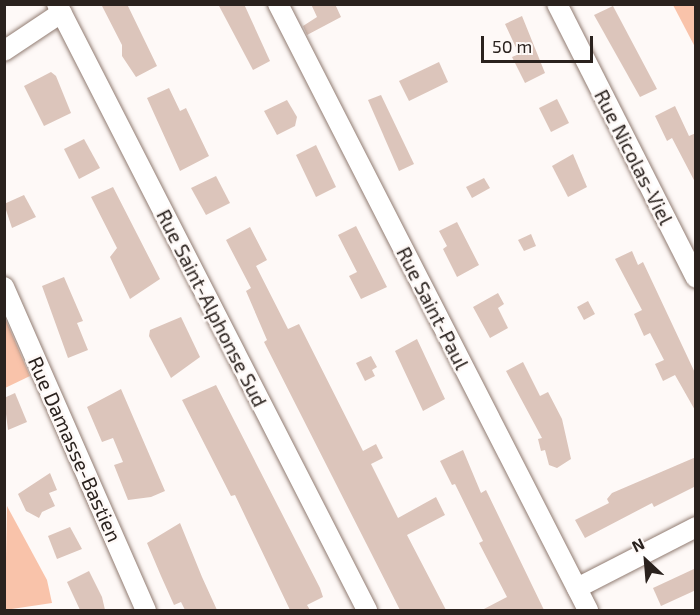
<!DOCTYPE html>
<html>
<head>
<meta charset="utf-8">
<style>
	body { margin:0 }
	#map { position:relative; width:700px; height:615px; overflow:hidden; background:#fef9f7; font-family:"Exo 2",sans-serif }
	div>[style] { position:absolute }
	.green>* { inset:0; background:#f9c3aa }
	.building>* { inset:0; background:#dcc5bb }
	.roads { filter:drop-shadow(0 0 2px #917c72) drop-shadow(0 0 2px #917c72) }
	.minor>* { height:20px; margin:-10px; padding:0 10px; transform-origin:10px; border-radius:10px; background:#fff }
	span { translate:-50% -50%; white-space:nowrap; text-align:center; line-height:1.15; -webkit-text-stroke:5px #fef9f7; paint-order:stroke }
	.street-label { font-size:20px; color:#2a221e }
	.frame { position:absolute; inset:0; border:6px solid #2a221e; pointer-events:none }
	.north { position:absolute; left:616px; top:531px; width:60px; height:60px; -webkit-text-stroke:4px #fef9f7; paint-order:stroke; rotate:334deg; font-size:16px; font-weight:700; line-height:24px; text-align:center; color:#2a221e }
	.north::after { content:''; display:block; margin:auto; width:21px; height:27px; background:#2a221e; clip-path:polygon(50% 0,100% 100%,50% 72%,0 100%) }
	.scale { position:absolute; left:481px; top:36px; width:112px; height:27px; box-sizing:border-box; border:3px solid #2a221e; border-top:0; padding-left:8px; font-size:18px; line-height:21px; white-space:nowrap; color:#2a221e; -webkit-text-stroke:4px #fef9f7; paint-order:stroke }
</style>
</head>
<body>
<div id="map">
	<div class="green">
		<div style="clip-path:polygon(673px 5px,695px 5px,695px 47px)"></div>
		<div style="clip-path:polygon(5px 318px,30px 376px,5px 388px,4px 388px)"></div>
		<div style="clip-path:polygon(7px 506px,47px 580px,52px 603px,5px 610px)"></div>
	</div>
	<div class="building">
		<div style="clip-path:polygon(101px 4px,127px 4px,157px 66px,136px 77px,122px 56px,122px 45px)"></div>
		<div style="clip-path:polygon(218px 4px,244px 4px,270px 61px,253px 70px)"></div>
		<div style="clip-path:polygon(311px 4px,335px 4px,341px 17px,307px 35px,303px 26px,317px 17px)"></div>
		<div style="clip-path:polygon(613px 6px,657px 89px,640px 97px,594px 15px)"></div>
		<div style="clip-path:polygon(522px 16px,545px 73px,525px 83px,512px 57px,519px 54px,505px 24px)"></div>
		<div style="clip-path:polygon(439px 62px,448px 82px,409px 101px,399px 81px)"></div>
		<div style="clip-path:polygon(51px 72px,56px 76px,71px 113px,44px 126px,24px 86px)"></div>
		<div style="clip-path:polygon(169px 88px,180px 111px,186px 108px,209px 156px,180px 171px,147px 98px)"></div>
		<div style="clip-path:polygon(381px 95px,414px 164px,399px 171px,368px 100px)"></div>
		<div style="clip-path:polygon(557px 99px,569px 123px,551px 132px,539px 108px)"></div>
		<div style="clip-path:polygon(287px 100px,297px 117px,295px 126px,277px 135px,264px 111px)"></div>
		<div style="clip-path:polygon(675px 106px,689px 136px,696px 133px,696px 184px,672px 138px,667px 141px,655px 116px)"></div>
		<div style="clip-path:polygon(84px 139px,100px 168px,79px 179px,64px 149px)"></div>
		<div style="clip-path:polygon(316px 145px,336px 187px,316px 197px,296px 155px)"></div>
		<div style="clip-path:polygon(573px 154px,587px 187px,568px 197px,552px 166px)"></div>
		<div style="clip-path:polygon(216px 176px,230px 203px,206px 215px,191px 188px)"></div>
		<div style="clip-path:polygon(484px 178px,490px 188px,472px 198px,466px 187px)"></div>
		<div style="clip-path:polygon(113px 187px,160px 279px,130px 299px,110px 257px,117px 248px,91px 197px)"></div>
		<div style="clip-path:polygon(24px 195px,36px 217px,12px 228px,4px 204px)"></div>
		<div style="clip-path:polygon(457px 222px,479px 265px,457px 277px,443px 249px,447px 246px,439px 231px)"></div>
		<div style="clip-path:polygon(356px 226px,387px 287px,361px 299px,349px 276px,357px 272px,338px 235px)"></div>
		<div style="clip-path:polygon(250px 227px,267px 260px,256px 266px,288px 329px,299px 324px,363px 451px,376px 444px,383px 458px,371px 464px,398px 518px,436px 497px,445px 515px,407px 535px,446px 610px,400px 610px,264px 342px,267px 340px,246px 291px,251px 288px,226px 240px)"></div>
		<div style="clip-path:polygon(531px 234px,536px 246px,524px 251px,518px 240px)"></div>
		<div style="clip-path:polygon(632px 251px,638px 265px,643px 262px,696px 375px,696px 412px,675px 375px,663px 381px,655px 364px,664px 360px,650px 333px,644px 336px,634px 314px,642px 310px,615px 259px)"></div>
		<div style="clip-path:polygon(64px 277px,83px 321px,77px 323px,88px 350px,68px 358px,42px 286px)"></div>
		<div style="clip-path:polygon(498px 293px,504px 304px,498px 308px,508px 328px,490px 338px,473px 307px)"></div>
		<div style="clip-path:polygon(588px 301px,595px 314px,584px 320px,577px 307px)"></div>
		<div style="clip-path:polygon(181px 317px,200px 357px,171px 378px,149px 336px,150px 330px)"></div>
		<div style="clip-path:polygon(417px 339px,445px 399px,423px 411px,395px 351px)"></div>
		<div style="clip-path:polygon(371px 356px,377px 367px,372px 370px,375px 376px,365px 381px,356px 363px)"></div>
		<div style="clip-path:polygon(523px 362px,540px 396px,548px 392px,562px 419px,571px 459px,557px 468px,549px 465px,545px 450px,541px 451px,538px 439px,542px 438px,506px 371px)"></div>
		<div style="clip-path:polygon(216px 385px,320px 588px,323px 597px,307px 605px,310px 610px,290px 610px,235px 495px,231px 496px,182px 400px)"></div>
		<div style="clip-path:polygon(121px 389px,165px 491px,151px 497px,128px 500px,114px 465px,123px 462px,113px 438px,102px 442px,87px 407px)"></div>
		<div style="clip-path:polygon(15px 393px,27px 422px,8px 430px,4px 398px)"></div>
		<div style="clip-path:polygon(463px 450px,481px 493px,486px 490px,544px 610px,482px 610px,507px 597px,479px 543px,483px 541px,455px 484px,452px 485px,440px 461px)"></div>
		<div style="clip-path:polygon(696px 457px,696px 486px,654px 507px,652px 503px,585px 538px,575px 520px,609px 503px,607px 499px,612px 493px)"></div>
		<div style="clip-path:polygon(50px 473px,57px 490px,49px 493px,55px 506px,42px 512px,39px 518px,26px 511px,18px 494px)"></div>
		<div style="clip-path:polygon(180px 523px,202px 577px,217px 610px,185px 610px,181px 602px,174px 605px,161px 576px,147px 543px)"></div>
		<div style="clip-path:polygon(70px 527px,82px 549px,57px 559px,48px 536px)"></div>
		<div style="clip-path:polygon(696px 568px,696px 590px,661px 606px,653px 588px)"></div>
		<div style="clip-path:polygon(89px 571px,102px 597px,105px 610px,80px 610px,67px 582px)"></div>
	</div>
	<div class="roads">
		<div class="minor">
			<div style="left:57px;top:4px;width:681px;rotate:62.91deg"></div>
			<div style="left:278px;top:4px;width:681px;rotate:62.91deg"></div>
			<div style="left:557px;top:4px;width:307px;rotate:63.1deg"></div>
			<div style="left:4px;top:51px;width:69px;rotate:-33.7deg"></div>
			<div style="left:4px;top:287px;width:353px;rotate:66.3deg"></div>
			<div style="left:577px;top:588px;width:134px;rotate:-27.1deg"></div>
		</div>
	</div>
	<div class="street-label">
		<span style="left:634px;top:157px;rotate:63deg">Rue Nicolas-Viel</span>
		<span style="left:212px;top:308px;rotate:63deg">Rue Saint-Alphonse Sud</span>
		<span style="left:433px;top:308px;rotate:63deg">Rue Saint-Paul</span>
		<span style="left:75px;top:449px;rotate:66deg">Rue Damasse-Bastien</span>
	</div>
	<div class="frame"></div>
	<div class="north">N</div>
	<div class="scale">50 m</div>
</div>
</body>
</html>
